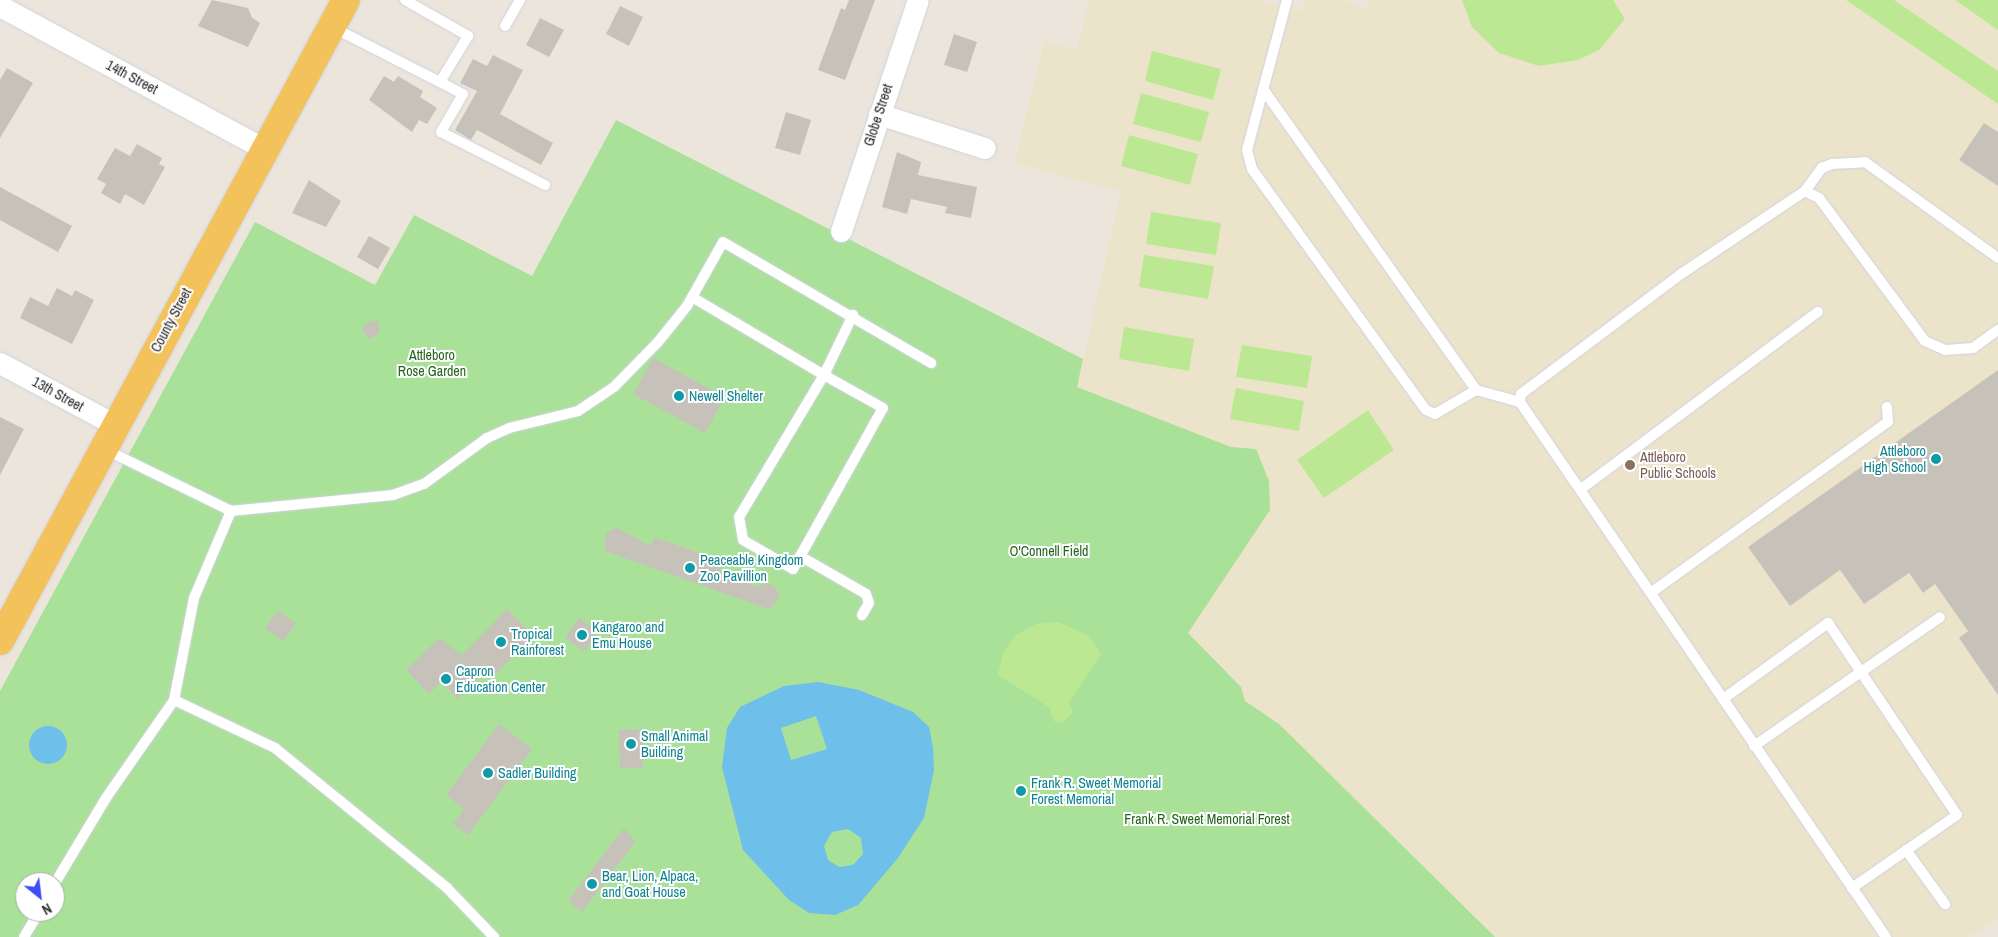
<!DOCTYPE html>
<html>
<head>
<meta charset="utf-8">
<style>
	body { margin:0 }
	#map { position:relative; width:1998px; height:937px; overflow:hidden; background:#ebe5db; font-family:"Archivo Narrow",sans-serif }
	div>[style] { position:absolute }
	.education>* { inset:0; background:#ece4ca }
	.green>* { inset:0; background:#aae198 }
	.pitch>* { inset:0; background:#bce894 }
	.water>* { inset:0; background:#6fbfeb }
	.round { border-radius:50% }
	.building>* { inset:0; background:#c6c2ba }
	.roads { filter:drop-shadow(0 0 1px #d0d2e1) drop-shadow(0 0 1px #d0d2e1) }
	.service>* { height:10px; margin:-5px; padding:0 5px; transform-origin:5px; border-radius:5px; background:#fff }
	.minor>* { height:21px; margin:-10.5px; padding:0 10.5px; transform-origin:10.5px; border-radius:10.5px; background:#fff }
	.trunk>* { height:28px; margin:-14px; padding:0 14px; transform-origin:14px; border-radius:14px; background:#f4c25a }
	.dots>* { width:14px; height:14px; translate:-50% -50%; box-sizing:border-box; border:2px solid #fff; border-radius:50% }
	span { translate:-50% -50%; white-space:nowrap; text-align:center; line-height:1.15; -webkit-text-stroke:4px #fff; paint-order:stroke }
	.street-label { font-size:14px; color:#292929 }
	.park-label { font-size:14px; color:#23631b }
	.culture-label { font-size:14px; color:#0d838f }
	.left { translate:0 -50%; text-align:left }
	.right { translate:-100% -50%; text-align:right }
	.education-label { font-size:14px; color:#785e54 }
	.north { position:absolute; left:15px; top:872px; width:50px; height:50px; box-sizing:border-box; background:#fff; border:1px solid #a9a9a9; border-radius:50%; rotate:151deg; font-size:14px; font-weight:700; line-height:20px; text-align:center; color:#292929 }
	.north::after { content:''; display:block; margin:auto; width:18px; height:22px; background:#3d4ef5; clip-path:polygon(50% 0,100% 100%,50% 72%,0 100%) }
</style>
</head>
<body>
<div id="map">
	<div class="education">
		<div style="clip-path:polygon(1090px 0,1257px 0,1301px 11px,1304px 0,1346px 0,1363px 11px,1371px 0,1998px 0,1998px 919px,1968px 937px,882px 937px,1188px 632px,1220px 579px,1256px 449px,1231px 447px,1077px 387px,1121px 192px,1015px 163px,1044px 41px,1077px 49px)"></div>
	</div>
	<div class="green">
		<div style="clip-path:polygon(evenodd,616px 120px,1083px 359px,1077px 387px,1231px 447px,1256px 449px,1269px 481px,1270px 510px,1188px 633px,1241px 687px,1245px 701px,1279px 724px,1495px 937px,0 937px,0 691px,255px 222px,375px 285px,414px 215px,532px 276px,616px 120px,25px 882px,55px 882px,55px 912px,25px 912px,25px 882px)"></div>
	</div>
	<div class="pitch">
		<div style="clip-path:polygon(1462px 0,1613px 0,1625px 19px,1599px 50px,1578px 60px,1539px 66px,1499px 53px,1472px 27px)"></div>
		<div style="clip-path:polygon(1846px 0,1894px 0,1998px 71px,1998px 104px)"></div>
		<div style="clip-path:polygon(1955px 0,1998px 0,1998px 30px)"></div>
		<div style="clip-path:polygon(1152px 51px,1221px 69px,1213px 100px,1145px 81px)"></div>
		<div style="clip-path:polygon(1141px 93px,1209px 112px,1201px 142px,1133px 124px)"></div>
		<div style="clip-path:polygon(1129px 135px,1198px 154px,1190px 185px,1121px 166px)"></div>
		<div style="clip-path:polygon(1151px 212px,1221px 223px,1216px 255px,1146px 244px)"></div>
		<div style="clip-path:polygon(1144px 255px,1214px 266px,1208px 299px,1139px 287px)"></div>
		<div style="clip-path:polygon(1124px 327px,1194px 339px,1189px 371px,1119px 359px)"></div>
		<div style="clip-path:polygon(1242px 345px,1312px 356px,1307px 388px,1236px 377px)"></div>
		<div style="clip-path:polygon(1236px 388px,1304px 401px,1299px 431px,1230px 419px)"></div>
		<div style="clip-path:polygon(1368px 410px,1394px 450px,1324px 498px,1297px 460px)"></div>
		<div style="clip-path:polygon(1058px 622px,1089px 636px,1101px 654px,1069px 702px,1073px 712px,1063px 723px,1054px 721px,1049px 707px,998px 675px,1003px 653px,1016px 635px,1036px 624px)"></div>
	</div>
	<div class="water">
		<div style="clip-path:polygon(evenodd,818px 682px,859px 690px,913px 712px,929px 727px,933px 747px,934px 770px,924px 818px,898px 858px,858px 905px,835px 915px,809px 913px,789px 900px,743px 850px,722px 767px,727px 728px,740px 707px,784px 686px,818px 682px,816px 716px,827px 749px,791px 760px,781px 728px,816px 716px,818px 682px,848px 829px,861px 838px,863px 854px,853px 865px,839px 867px,828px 860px,824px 846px,832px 832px,848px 829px)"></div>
		<div class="round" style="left:29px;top:726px;width:38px;height:38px"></div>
	</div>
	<div class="building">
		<div style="clip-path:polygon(212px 0,248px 8px,252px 18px,260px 23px,248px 47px,198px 26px)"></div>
		<div style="clip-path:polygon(849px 0,875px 0,845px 80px,818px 70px,841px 8px,845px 10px)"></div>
		<div style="clip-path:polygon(620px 6px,643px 17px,629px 46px,606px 34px)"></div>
		<div style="clip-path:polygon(540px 18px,564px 30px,549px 57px,526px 45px)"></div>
		<div style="clip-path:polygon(954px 34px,977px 42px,967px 72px,944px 65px)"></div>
		<div style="clip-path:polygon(493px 55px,523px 70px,500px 114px,553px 143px,541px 165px,477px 130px,471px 140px,455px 130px,477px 91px,460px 83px,473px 59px,487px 66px)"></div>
		<div style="clip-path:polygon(7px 68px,33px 83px,0 138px,0 80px)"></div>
		<div style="clip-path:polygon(384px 76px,394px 82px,398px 76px,423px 91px,420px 97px,437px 108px,427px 124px,419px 120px,412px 132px,369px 100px)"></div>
		<div style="clip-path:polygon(786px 112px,811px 120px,800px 155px,775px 148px)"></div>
		<div style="clip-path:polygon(1984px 123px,1998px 132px,1998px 186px,1959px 160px)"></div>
		<div style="clip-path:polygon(137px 144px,162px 158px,159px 164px,165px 167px,144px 205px,125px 194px,120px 204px,101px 193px,106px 184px,97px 179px,115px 148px,130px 156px)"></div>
		<div style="clip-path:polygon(897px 152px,921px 162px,918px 175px,977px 187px,971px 218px,945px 213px,947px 207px,911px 199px,907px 214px,882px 207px)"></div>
		<div style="clip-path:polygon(309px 180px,341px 201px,326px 227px,292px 213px)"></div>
		<div style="clip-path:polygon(0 187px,72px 226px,58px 252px,0 220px)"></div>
		<div style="clip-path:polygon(369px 236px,390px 248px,378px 269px,357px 257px)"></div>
		<div style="clip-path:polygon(57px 288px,72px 296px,75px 290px,94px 300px,72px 344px,20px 318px,30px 297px,48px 306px)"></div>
		<div style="clip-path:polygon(377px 320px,380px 332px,370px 339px,362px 330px,366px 323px)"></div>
		<div style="clip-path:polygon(653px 358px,725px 397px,705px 433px,633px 394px)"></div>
		<div style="clip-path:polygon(1998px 370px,1998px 695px,1959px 638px,1968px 631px,1935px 584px,1923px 593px,1909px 573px,1864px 604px,1840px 570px,1790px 606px,1748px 547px)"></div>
		<div style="clip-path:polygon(0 417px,24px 429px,0 475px)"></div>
		<div style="clip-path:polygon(617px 528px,651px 546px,654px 537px,702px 554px,722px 565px,720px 571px,758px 587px,766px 583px,775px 586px,779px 594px,775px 604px,768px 609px,605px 551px,605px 533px)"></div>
		<div style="clip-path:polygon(507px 609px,534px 635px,496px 674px,489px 667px,458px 699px,441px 682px,429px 694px,406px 670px,439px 638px,462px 655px)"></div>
		<div style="clip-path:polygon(278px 610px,296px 624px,283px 641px,265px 628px)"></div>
		<div style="clip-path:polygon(579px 618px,598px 632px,584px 651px,565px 638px)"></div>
		<div style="clip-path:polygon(499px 724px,532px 749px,468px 835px,453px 824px,464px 809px,446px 795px)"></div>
		<div style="clip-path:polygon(642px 729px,643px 768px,620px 768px,619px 730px)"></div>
		<div style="clip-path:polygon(624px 828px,635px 842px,582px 912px,568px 901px)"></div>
	</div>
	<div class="roads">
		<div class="service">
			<div style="left:405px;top:0;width:73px;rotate:29.7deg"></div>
			<div style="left:468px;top:36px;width:54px;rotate:121.3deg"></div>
			<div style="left:440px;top:82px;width:26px;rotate:28deg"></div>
			<div style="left:463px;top:94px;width:44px;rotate:120.1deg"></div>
			<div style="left:441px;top:132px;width:117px;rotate:27deg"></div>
			<div style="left:1287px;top:0;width:155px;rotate:104.9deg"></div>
			<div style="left:1247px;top:150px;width:20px;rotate:75deg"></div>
			<div style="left:1252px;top:169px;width:297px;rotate:54.2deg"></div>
			<div style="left:1426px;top:410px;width:10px;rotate:24deg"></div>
			<div style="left:1435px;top:414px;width:48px;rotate:-30.3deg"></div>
			<div style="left:1476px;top:390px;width:46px;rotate:15.3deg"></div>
			<div style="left:505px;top:26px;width:30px;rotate:-60deg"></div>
			<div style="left:332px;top:27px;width:121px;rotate:27deg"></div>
			<div style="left:1263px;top:89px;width:369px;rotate:54.7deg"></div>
			<div style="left:1805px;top:191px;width:16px;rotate:27deg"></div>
			<div style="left:1819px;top:198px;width:178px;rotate:53.5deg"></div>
			<div style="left:1925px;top:341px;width:22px;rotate:24deg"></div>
			<div style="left:1945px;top:350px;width:28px;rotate:-4deg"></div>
			<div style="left:1973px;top:348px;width:31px;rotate:-36deg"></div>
			<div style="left:692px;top:297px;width:153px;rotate:30.6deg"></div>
			<div style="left:824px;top:375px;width:165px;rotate:120.9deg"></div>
			<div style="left:739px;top:517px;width:23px;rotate:80deg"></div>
			<div style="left:743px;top:540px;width:58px;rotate:30.1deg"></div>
			<div style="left:793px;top:569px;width:184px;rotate:-60.8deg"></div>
			<div style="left:883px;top:408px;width:68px;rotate:-150.8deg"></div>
			<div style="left:824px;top:375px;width:67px;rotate:-64.2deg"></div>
			<div style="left:104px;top:449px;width:141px;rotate:26deg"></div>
			<div style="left:1581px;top:489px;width:296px;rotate:-36.8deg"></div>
			<div style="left:800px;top:556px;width:76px;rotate:29.9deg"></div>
			<div style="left:866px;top:594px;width:9px;rotate:72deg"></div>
			<div style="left:869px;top:603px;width:14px;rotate:120deg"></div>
			<div style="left:1652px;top:592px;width:291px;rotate:-35.8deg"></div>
			<div style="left:1888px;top:422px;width:15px;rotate:-94deg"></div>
			<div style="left:1723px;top:699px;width:130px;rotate:-35.9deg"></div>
			<div style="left:1828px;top:623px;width:231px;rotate:56.1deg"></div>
			<div style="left:1957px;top:815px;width:128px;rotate:145.2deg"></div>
			<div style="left:174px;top:700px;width:112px;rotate:25.4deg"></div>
			<div style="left:275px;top:748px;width:222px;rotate:39.1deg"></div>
			<div style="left:447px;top:888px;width:68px;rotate:46.2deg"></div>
			<div style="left:1754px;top:746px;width:226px;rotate:-34.7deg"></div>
			<div style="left:1906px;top:850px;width:67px;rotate:54.2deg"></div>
			<div style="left:55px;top:883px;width:99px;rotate:-59deg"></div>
			<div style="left:106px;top:798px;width:119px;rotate:-55.2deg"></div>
			<div style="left:174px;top:700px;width:104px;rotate:-78.9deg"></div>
			<div style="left:194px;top:598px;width:95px;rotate:-67deg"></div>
			<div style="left:231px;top:511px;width:163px;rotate:-5.6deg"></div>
			<div style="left:393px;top:495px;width:33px;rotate:-20deg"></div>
			<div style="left:424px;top:484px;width:78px;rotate:-36.1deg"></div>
			<div style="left:487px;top:438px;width:24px;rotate:-24deg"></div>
			<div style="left:509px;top:428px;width:71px;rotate:-13.8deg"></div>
			<div style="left:578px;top:411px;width:43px;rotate:-33.7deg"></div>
			<div style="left:614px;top:387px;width:63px;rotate:-45.6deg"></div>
			<div style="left:658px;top:342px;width:46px;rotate:-51.1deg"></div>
			<div style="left:687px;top:306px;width:73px;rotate:-60.6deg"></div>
			<div style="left:723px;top:242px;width:241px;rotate:30.2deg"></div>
			<div style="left:24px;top:937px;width:29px;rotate:-59deg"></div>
			<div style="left:1886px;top:937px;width:648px;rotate:-124.38deg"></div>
			<div style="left:1520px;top:402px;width:8px;rotate:-83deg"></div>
			<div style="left:1521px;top:394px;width:200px;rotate:-36.9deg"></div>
			<div style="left:1681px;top:274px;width:149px;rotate:-33.8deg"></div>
			<div style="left:1805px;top:191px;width:29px;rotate:-54deg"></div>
			<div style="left:1822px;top:168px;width:11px;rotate:-22deg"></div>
			<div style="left:1832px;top:164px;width:33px;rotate:-3deg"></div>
			<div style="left:1865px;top:162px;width:164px;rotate:35.8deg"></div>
		</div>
		<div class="minor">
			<div style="left:0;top:6px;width:299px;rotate:28.4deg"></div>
			<div style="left:879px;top:114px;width:111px;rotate:17.8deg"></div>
			<div style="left:841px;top:231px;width:243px;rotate:-71.6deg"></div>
			<div style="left:0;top:363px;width:131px;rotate:28.3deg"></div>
		</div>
		<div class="trunk">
			<div style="left:0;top:641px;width:728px;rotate:-61.64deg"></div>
		</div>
	</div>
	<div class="dots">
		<div style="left:679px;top:396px;background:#0f9aa8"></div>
		<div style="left:1936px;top:459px;background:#0f9aa8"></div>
		<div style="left:1630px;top:465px;background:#8d6e63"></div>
		<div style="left:690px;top:568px;background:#0f9aa8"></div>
		<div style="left:582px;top:635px;background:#0f9aa8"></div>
		<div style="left:501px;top:642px;background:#0f9aa8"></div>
		<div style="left:446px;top:679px;background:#0f9aa8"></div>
		<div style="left:631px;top:744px;background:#0f9aa8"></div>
		<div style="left:488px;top:773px;background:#0f9aa8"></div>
		<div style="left:1021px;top:791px;background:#0f9aa8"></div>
		<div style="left:592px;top:884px;background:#0f9aa8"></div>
	</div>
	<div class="street-label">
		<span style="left:132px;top:77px;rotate:28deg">14th Street</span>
		<span style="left:878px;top:115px;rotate:-72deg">Globe Street</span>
		<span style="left:171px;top:320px;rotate:-62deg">County Street</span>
		<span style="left:58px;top:394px;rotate:29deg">13th Street</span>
	</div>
	<div class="park-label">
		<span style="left:432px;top:363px">Attleboro<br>Rose Garden</span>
		<span style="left:1049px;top:551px">O'Connell Field</span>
		<span style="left:1207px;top:819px">Frank R. Sweet Memorial Forest</span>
	</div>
	<div class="culture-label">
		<span class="left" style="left:689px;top:396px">Newell Shelter</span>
		<span class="right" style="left:1926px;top:459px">Attleboro<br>High School</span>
		<span class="left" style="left:700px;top:568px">Peaceable Kingdom<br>Zoo Pavillion</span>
		<span class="left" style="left:592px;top:635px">Kangaroo and<br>Emu House</span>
		<span class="left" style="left:511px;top:642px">Tropical<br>Rainforest</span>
		<span class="left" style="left:456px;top:679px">Capron<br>Education Center</span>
		<span class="left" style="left:641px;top:744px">Small Animal<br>Building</span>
		<span class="left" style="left:498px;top:773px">Sadler Building</span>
		<span class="left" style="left:1031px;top:791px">Frank R. Sweet Memorial<br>Forest Memorial</span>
		<span class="left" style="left:602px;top:884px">Bear, Lion, Alpaca,<br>and Goat House</span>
	</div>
	<div class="education-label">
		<span class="left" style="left:1640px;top:465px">Attleboro<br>Public Schools</span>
	</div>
	<div class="north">N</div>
</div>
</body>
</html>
